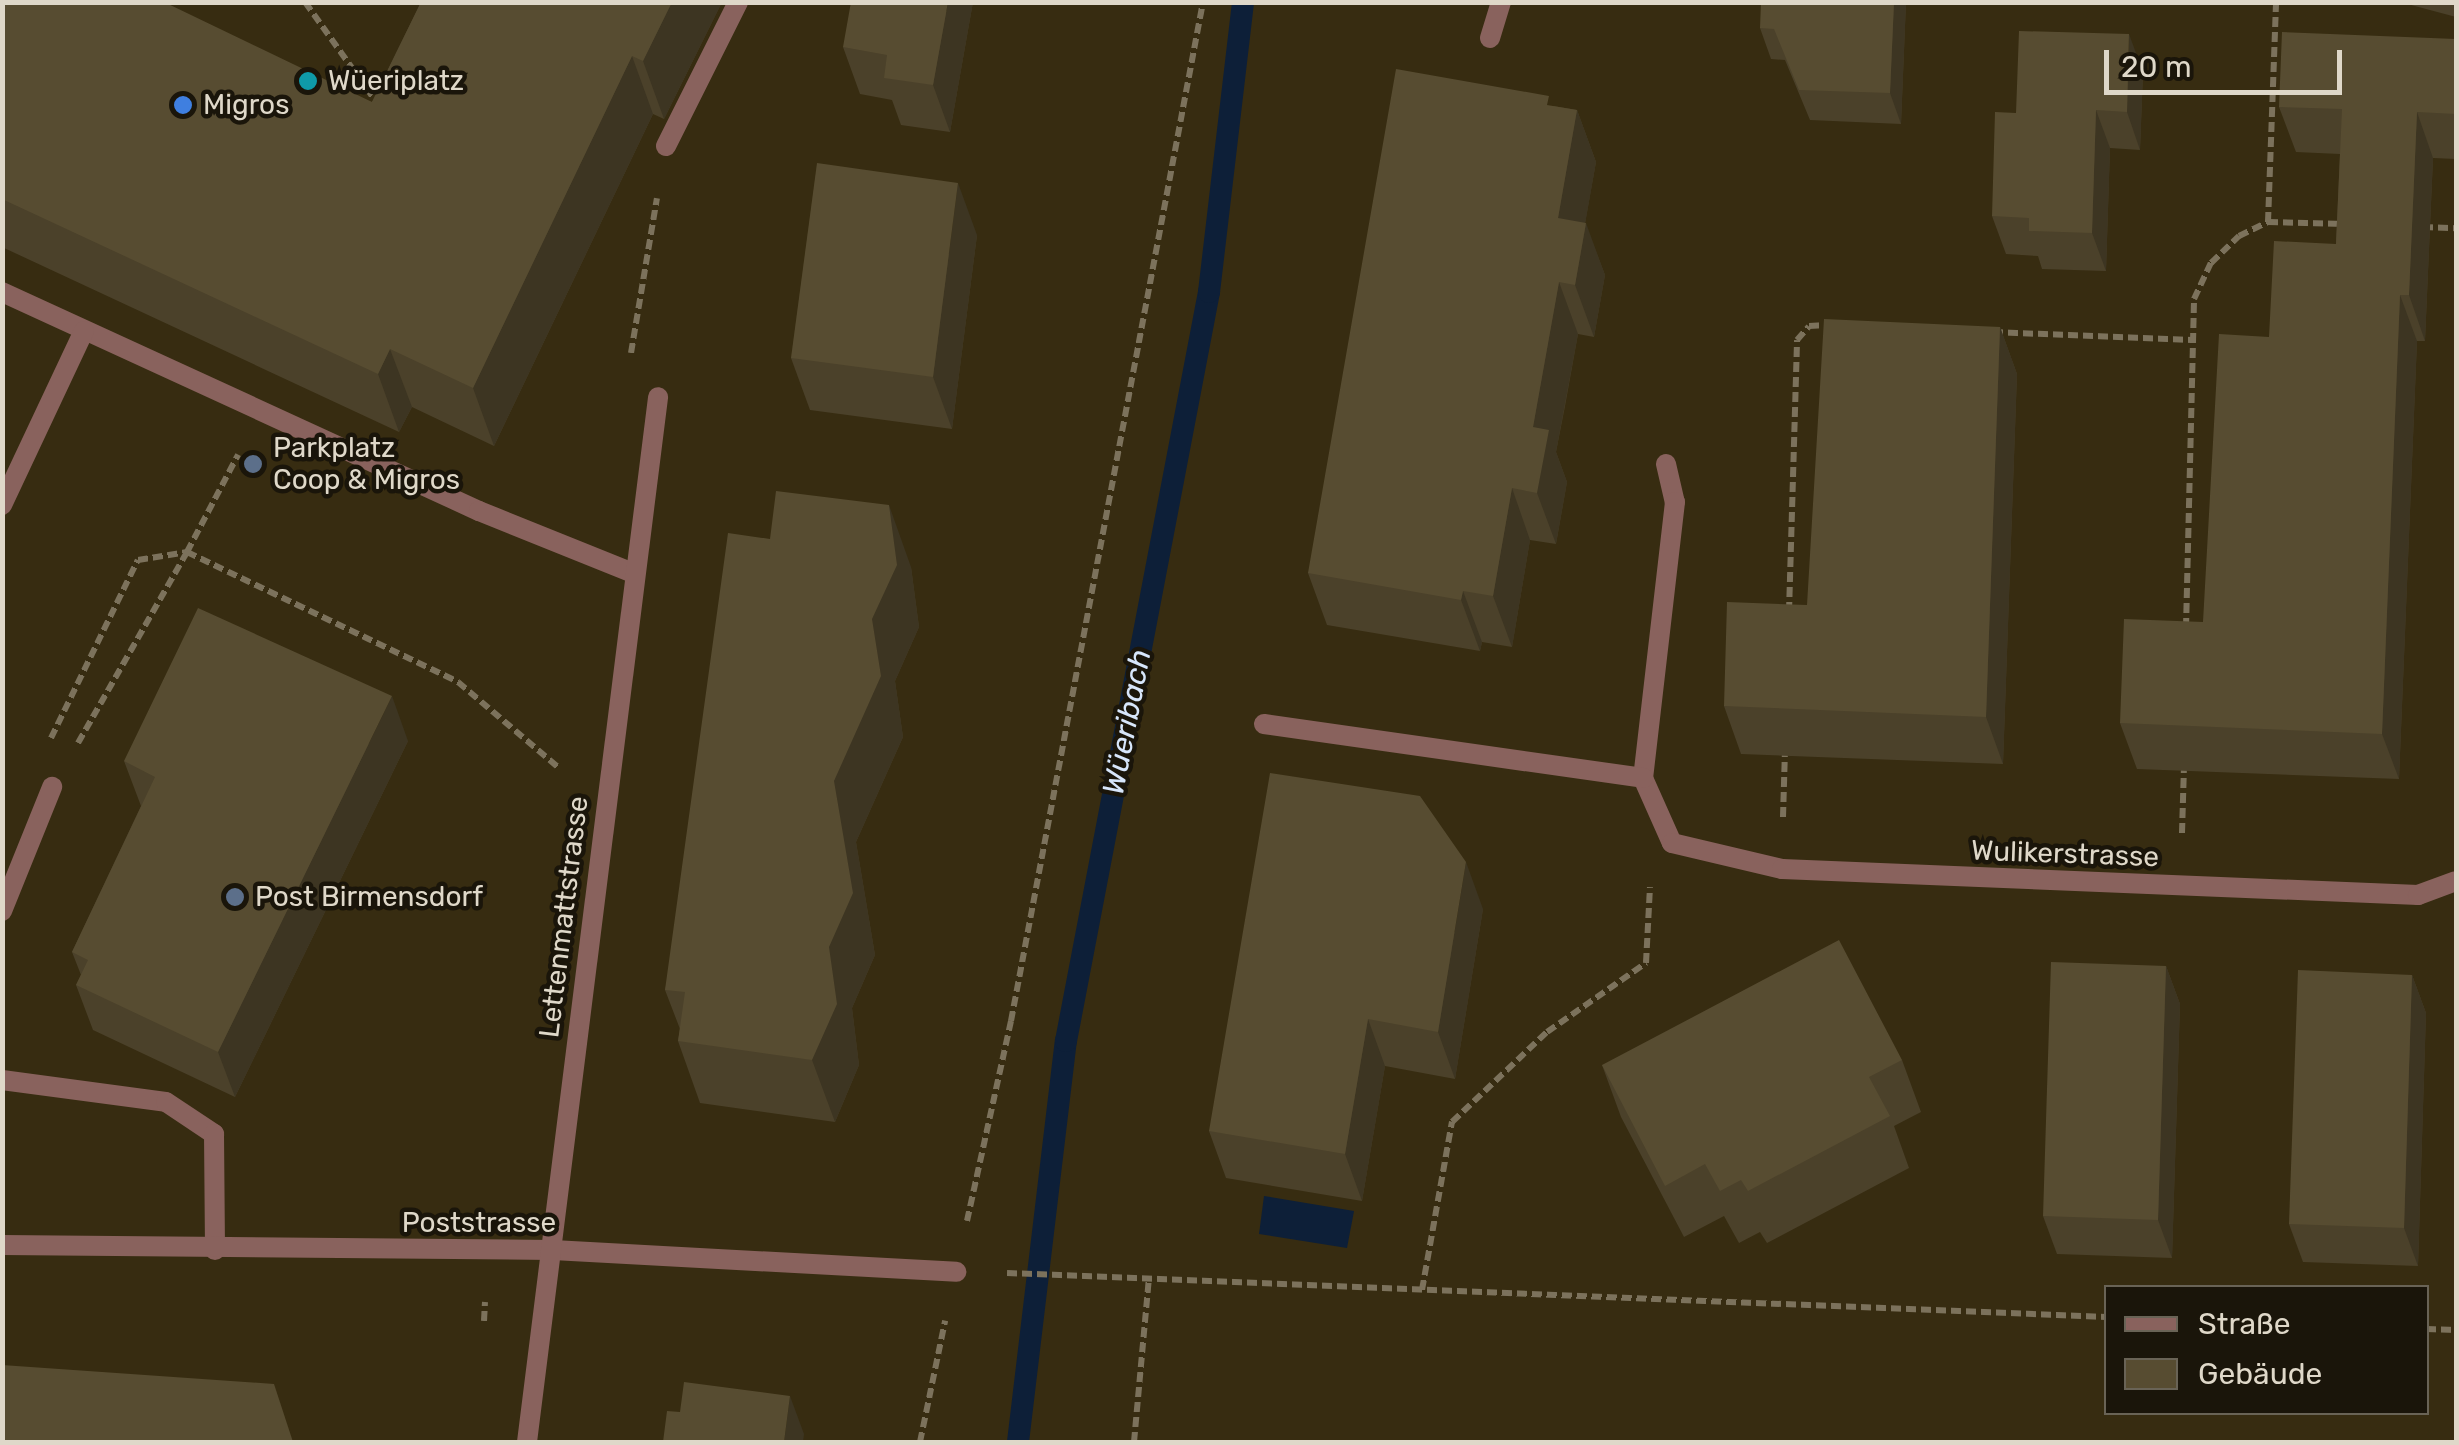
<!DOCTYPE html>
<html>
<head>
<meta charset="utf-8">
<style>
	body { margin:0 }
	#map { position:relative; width:2459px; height:1445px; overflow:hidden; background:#372c11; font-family:Rubik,sans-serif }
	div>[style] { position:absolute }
	.water>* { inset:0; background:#0d1f38 }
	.stream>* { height:22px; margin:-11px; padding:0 11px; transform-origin:11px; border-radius:11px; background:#0d1f38 }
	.path>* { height:6px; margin-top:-3px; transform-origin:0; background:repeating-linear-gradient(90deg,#7c725c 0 10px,transparent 0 15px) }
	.lane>* { height:20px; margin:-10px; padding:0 10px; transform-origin:10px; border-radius:10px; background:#89625d }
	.street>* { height:20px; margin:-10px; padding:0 10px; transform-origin:10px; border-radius:10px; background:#89625d }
	.wall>* { inset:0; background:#4b412a }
	.shaded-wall>* { inset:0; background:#3d3522 }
	.building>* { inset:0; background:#574c31 }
	.dots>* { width:28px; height:28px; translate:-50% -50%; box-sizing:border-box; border:5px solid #1a150a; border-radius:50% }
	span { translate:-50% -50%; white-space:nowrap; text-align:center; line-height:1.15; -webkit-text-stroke:9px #1a150a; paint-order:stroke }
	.poi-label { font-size:28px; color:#dfd8c9 }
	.left { translate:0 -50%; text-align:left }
	.street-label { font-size:28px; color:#dfd8c9 }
	.water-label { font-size:30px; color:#d7e6fb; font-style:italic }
	.frame { position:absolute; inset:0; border:5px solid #dfd8c9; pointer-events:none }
	.legend { position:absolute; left:2104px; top:1285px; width:325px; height:130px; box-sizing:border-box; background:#1a150a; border:2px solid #696356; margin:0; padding:12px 18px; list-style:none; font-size:30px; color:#dfd8c9 }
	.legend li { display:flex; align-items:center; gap:20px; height:50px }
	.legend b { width:50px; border:2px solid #696356 }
	.scale { position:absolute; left:2104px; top:50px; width:238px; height:45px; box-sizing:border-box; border:5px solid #dfd8c9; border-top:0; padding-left:12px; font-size:30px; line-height:35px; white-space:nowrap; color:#dfd8c9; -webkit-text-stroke:8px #1a150a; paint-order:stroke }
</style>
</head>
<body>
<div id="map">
	<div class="water">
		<div style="clip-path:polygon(1264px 1196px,1354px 1211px,1347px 1248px,1259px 1234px)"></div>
	</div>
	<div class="stream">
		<div style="left:1018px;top:1442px;width:404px;rotate:-83.2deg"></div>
		<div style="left:1066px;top:1041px;width:763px;rotate:-79.19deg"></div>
		<div style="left:1209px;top:292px;width:292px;rotate:-83.3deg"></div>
	</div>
	<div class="path">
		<div style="left:305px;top:2px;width:124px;rotate:54.5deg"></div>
		<div style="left:2268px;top:222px;width:220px;rotate:-87.9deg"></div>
		<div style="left:2423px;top:227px;width:33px;rotate:2deg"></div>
		<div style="left:1993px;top:332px;width:199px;rotate:2.3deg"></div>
		<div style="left:631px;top:353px;width:157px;rotate:-80.5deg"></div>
		<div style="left:1789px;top:612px;width:272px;rotate:-88.3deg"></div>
		<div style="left:1797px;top:340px;width:18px;rotate:-49deg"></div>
		<div style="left:1809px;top:326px;width:22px;rotate:-3deg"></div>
		<div style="left:2186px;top:628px;width:329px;rotate:-88.6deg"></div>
		<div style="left:2194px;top:299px;width:40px;rotate:-65deg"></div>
		<div style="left:2211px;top:263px;width:39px;rotate:-44deg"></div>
		<div style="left:2239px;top:236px;width:32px;rotate:-26deg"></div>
		<div style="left:2268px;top:222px;width:77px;rotate:1.5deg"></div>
		<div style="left:51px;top:738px;width:198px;rotate:-64deg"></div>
		<div style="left:138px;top:560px;width:50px;rotate:-9.3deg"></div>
		<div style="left:187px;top:552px;width:110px;rotate:-62.3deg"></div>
		<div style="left:78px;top:743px;width:220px;rotate:-60.3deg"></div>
		<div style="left:187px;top:552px;width:301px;rotate:25.6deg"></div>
		<div style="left:458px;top:682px;width:131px;rotate:40.4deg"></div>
		<div style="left:1783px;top:817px;width:68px;rotate:-88.3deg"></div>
		<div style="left:2182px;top:833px;width:67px;rotate:-88.3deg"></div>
		<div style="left:967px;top:1221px;width:205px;rotate:-77.6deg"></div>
		<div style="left:1011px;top:1021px;width:1037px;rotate:-79.33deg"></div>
		<div style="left:1007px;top:1273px;width:1100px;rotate:2.29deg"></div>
		<div style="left:1422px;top:1290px;width:171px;rotate:-79.9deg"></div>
		<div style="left:1452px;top:1122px;width:131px;rotate:-43.5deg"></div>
		<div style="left:1547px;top:1032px;width:121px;rotate:-34.9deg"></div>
		<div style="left:1646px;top:963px;width:76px;rotate:-87deg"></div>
		<div style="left:484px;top:1321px;width:19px;rotate:-87deg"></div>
		<div style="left:2426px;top:1329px;width:30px;rotate:2deg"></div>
		<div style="left:920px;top:1442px;width:124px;rotate:-78.3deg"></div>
		<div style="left:1134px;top:1442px;width:166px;rotate:-84.8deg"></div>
	</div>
	<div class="lane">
		<div style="left:1490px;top:38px;width:38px;rotate:-73deg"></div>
		<div style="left:666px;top:146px;width:161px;rotate:-63.4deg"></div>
		<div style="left:2px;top:292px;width:525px;rotate:24.66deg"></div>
		<div style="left:479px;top:511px;width:166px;rotate:21.9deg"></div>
		<div style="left:1666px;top:464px;width:39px;rotate:77deg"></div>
		<div style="left:1675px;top:502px;width:278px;rotate:96.6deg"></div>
		<div style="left:1643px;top:778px;width:71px;rotate:66deg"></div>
		<div style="left:2px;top:505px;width:192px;rotate:-64.8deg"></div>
		<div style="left:1264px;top:724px;width:383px;rotate:8.1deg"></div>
		<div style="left:2px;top:911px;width:134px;rotate:-68deg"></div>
		<div style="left:2px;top:1080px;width:165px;rotate:7.6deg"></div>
		<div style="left:166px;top:1102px;width:58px;rotate:33.7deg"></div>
		<div style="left:214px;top:1134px;width:116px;rotate:89.5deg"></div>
	</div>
	<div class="street">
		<div style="left:1672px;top:843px;width:113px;rotate:13.3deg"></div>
		<div style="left:1782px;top:869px;width:637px;rotate:2.34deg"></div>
		<div style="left:2418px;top:895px;width:40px;rotate:-20.2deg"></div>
		<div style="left:2px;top:1245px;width:551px;rotate:0.52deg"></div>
		<div style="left:553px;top:1250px;width:404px;rotate:3.1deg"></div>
		<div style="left:527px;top:1442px;width:1053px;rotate:-82.85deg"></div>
	</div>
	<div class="wall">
		<div style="clip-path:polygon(2px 2px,372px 102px,421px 2px,722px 2px,664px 119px,653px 114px,494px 446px,412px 407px,399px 432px,2px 247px)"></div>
		<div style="clip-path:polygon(973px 2px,950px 132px,901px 125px,892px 100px,860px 94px,843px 47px)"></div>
		<div style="clip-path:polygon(1906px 2px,1901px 124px,1810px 120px,1785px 60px,1771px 59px,1760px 28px)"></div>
		<div style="clip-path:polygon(2400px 2px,2456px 2px,2456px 17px)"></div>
		<div style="clip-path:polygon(2456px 39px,2456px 159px,2433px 158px,2425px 341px,2417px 341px,2399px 779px,2137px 769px,2120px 723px,2203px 622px,2269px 337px,2336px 244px,2340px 154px,2296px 152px,2279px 107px)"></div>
		<div style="clip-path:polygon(2143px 72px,2140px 150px,2110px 148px,2106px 271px,2042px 269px,2038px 256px,2006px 254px,1992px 216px,2016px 113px)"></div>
		<div style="clip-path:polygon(1553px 106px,1577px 110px,1596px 162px,1585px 223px,1605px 275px,1594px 337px,1578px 334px,1565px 406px,1556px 452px,1567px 482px,1556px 544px,1530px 540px,1512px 647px,1482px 642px,1480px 651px,1327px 625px,1308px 573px)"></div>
		<div style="clip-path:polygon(977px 235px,952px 429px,810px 410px,791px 358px)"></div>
		<div style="clip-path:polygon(2000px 327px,2017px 374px,2003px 764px,1741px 754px,1724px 706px,1807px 605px)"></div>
		<div style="clip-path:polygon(770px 539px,911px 567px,919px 627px,895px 681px,903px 737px,856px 842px,875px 955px,852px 1008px,859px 1065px,835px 1122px,700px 1103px,678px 1041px,680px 1029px,665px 990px)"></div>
		<div style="clip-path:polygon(408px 741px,235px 1097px,93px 1030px,76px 985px,81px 975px,72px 952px,141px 806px,124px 761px)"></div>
		<div style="clip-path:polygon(1483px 909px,1455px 1079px,1385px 1066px,1362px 1201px,1226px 1178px,1209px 1131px)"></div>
		<div style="clip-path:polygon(2166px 966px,2180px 1004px,2172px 1258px,2057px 1254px,2043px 1216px)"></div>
		<div style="clip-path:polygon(2412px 975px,2426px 1013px,2418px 1266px,2303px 1262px,2289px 1224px)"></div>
		<div style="clip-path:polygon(1902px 1060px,1921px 1112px,1894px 1126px,1909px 1168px,1767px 1243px,1760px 1232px,1739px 1243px,1724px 1216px,1684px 1237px,1621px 1117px,1602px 1065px)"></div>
	</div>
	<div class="shaded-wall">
		<div style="clip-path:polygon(672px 2px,722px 2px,664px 119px,643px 61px)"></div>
		<div style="clip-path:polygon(948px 2px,973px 2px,950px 132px,933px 85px)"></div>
		<div style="clip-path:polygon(1894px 2px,1906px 2px,1901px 124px,1890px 93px)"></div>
		<div style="clip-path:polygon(2129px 34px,2143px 72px,2140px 150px,2127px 112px)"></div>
		<div style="clip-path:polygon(632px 56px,653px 114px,494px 446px,473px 388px)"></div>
		<div style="clip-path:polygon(1577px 110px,1596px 162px,1577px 270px,1558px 218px)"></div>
		<div style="clip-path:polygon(2096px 110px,2110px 148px,2106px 271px,2092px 233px)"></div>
		<div style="clip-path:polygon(2417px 112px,2433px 158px,2425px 341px,2409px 295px)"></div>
		<div style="clip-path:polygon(958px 183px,977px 235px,952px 429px,933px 377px)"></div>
		<div style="clip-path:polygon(1586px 223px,1605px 275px,1594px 337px,1575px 285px)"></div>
		<div style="clip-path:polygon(1559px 282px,1578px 334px,1556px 452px,1567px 482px,1556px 544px,1537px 493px,1533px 427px)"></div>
		<div style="clip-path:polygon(2400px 295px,2417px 341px,2399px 779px,2382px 734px)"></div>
		<div style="clip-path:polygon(2000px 327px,2017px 374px,2003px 764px,1986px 717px)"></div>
		<div style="clip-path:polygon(390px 349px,412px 407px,399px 432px,378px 374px)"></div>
		<div style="clip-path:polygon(1512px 488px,1530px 540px,1512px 647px,1493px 596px)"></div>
		<div style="clip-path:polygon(889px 505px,911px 567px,919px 627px,895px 681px,903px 737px,856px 842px,875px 955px,852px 1008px,859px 1065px,835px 1122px,812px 1060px,834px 781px,872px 619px)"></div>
		<div style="clip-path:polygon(1463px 591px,1482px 642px,1480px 651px,1461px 600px)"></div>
		<div style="clip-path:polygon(392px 696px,408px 741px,235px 1097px,218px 1052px)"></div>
		<div style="clip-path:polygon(1466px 862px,1483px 909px,1455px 1079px,1438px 1032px)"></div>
		<div style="clip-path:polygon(2166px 966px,2180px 1004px,2172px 1258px,2158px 1220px)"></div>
		<div style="clip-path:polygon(2412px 975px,2426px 1013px,2418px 1266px,2404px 1228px)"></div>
		<div style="clip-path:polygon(1368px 1019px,1385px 1066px,1362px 1201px,1345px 1154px)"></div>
		<div style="clip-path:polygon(790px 1396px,804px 1434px,803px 1442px,784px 1442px)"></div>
	</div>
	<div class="building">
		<div style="clip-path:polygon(2px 2px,164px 2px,372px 102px,421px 2px,672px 2px,643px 61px,632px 56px,473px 388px,390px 349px,378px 374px,2px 199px)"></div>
		<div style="clip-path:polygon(851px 2px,948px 2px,933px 85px,884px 78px,887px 55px,843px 47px)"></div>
		<div style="clip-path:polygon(1761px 2px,1894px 2px,1890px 93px,1799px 90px,1774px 29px,1760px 28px)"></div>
		<div style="clip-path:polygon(2019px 31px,2129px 34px,2127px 112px,2096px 110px,2092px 233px,2029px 231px,2029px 218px,1992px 216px,1995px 112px,2016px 113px)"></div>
		<div style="clip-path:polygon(2282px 32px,2456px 39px,2456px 114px,2417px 112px,2409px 295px,2400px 295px,2382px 734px,2120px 723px,2124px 619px,2203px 622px,2219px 334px,2269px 337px,2274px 241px,2336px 244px,2342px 109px,2279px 107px)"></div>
		<div style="clip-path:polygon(1396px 69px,1549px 96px,1547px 105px,1577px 110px,1558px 218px,1586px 223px,1575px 285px,1559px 282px,1533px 427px,1549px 430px,1537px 493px,1512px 488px,1493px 596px,1463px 591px,1461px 600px,1308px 573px)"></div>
		<div style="clip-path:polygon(817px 163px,958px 183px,933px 377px,791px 358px)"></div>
		<div style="clip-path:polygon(1824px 319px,2000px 327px,1986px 717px,1724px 706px,1727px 602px,1807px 605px)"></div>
		<div style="clip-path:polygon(776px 491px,889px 505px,897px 565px,872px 619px,881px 676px,834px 781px,853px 893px,829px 947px,837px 1004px,812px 1060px,678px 1041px,685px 992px,665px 990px,728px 533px,770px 539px)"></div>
		<div style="clip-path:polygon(198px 608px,392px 696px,218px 1052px,76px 985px,88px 960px,72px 952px,155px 777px,124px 761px)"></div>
		<div style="clip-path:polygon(1270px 773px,1420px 796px,1466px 862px,1438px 1032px,1368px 1019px,1345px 1154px,1209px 1131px)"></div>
		<div style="clip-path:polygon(1839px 940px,1902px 1060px,1869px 1077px,1890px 1116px,1748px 1191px,1741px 1180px,1720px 1191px,1705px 1164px,1665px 1186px,1602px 1065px)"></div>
		<div style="clip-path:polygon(2051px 962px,2166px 966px,2158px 1220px,2043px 1216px)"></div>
		<div style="clip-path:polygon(2298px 970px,2412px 975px,2404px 1228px,2289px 1224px)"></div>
		<div style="clip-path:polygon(2px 1365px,274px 1384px,293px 1442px,2px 1442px)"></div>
		<div style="clip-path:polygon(684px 1382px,790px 1396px,784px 1442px,663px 1442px,667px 1411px,680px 1412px)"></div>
	</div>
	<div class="dots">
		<div style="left:308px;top:81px;background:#0f9aa8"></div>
		<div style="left:183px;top:105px;background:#3f7fe0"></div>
		<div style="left:253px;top:464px;background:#5c6f8a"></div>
		<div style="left:235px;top:897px;background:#5c6f8a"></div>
	</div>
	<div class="poi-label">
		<span class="left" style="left:328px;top:81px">Wüeriplatz</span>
		<span class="left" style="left:203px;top:105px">Migros</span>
		<span class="left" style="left:273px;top:464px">Parkplatz<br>Coop &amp; Migros</span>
		<span class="left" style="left:255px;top:897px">Post Birmensdorf</span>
	</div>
	<div class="street-label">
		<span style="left:2065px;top:854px;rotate:2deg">Wulikerstrasse</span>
		<span style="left:564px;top:917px;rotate:-83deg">Lettenmattstrasse</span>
		<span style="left:479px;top:1223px">Poststrasse</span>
	</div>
	<div class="water-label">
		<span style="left:1127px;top:722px;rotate:-79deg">Wüeribach</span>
	</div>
	<div class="frame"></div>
	<ul class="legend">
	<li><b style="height:12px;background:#89625d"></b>Straße</li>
	<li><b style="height:28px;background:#574c31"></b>Gebäude</li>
	</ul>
	<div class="scale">20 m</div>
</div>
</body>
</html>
